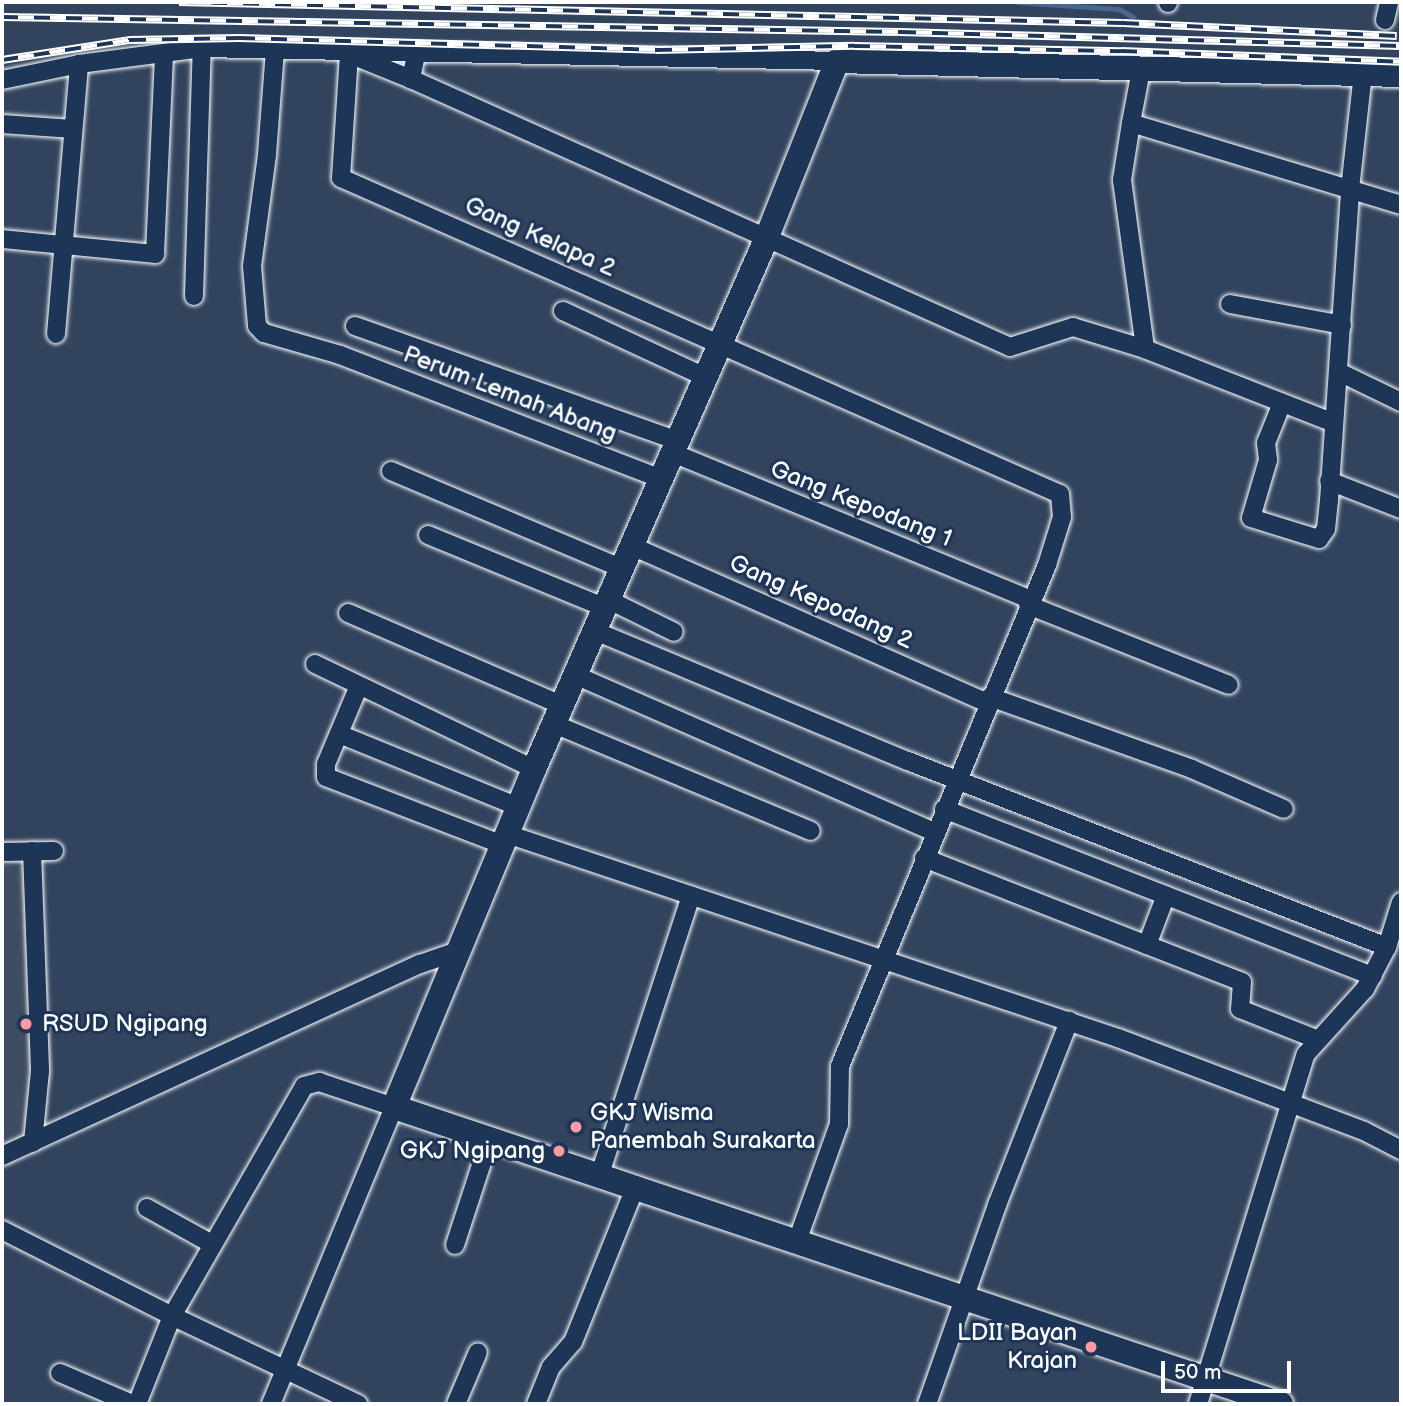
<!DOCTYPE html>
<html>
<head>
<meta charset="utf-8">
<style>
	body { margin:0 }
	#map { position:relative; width:1403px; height:1406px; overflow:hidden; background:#31435d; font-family:"Balsamiq Sans",sans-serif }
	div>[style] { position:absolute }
	.built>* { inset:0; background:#3f4d61 }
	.stream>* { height:5px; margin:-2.5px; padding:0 2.5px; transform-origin:2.5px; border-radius:2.5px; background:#46688d }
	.roads { filter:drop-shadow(0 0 2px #fff) drop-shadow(0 0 2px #fff) }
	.street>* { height:18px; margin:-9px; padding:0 9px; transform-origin:9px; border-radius:9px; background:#1d3557 }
	.secondary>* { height:24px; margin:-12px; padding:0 12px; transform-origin:12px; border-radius:12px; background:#1d3557 }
	.rail>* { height:8px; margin-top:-4px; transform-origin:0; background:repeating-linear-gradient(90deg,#1d3557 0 16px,#fff 0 32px); box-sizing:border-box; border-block:2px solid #fff }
	.dots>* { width:19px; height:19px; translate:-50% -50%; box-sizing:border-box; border:4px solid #1d3557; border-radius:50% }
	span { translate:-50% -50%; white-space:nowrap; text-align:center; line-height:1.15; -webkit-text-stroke:6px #1d3557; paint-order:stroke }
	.street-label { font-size:24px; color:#fff }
	.poi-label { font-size:24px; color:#fff }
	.left { translate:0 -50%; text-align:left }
	.right { translate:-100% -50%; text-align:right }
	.frame { position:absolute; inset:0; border:4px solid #fff; pointer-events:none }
	.scale { position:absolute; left:1161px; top:1361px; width:130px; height:32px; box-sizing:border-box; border:4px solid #fff; border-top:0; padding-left:9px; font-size:21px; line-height:24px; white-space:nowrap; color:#fff; -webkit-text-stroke:5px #1d3557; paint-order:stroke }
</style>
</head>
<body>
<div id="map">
	<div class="built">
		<div style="clip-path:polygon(2px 864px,35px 869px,40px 878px,54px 1077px,39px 1106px,48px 1128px,2px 1147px)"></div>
	</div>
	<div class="stream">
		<div style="left:1016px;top:2px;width:103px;rotate:3.9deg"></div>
		<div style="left:1119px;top:9px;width:16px;rotate:30deg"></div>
	</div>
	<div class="roads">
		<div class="street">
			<div style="left:1168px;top:3px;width:1px;rotate:-90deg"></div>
			<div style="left:1385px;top:20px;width:18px;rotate:-77deg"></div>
			<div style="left:275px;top:50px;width:105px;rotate:94.4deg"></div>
			<div style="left:267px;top:155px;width:112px;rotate:97.7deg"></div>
			<div style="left:252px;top:266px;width:60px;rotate:85.2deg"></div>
			<div style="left:257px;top:326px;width:10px;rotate:45deg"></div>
			<div style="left:264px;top:333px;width:79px;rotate:16.1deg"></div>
			<div style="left:340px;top:355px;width:345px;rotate:21.1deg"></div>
			<div style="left:349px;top:54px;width:124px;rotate:93.7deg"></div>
			<div style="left:341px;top:178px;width:785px;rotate:23.73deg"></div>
			<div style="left:1060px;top:494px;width:23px;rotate:85deg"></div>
			<div style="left:1062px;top:517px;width:50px;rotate:107.4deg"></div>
			<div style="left:1047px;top:565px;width:542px;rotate:112.45deg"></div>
			<div style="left:840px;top:1066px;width:58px;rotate:91deg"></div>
			<div style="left:839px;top:1124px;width:124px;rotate:109.7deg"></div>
			<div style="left:416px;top:55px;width:25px;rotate:102deg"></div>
			<div style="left:411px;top:79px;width:656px;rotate:24.1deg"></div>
			<div style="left:1010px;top:347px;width:66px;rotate:-17.6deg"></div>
			<div style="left:1073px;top:327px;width:75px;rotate:17deg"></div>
			<div style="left:1145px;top:349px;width:200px;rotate:21.4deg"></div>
			<div style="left:359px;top:58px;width:56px;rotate:22deg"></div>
			<div style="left:1141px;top:70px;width:54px;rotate:100.7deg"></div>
			<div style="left:1131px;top:123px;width:282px;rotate:16.9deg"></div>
			<div style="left:2px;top:80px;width:79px;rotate:-11.7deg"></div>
			<div style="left:79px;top:64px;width:124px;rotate:-7.4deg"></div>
			<div style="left:202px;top:48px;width:635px;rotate:1.17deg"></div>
			<div style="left:1131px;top:123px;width:58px;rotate:99deg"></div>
			<div style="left:1122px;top:180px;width:171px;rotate:82.2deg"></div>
			<div style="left:2px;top:124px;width:71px;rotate:4deg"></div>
			<div style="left:2px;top:239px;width:154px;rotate:5.6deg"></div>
			<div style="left:155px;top:254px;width:201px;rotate:-87.4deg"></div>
			<div style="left:194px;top:296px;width:248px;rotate:-88.2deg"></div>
			<div style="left:1230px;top:304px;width:114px;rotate:10.6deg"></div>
			<div style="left:563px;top:311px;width:157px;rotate:24.9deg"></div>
			<div style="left:355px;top:326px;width:343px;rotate:19.6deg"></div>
			<div style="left:56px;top:334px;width:271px;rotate:-85.1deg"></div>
			<div style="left:1339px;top:372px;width:69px;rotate:25.8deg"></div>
			<div style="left:1282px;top:403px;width:43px;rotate:111.8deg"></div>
			<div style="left:1266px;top:443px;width:17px;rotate:83deg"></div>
			<div style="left:1268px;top:460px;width:60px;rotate:106.3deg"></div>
			<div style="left:1251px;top:518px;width:71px;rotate:17.2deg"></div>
			<div style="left:1319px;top:539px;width:12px;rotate:-55deg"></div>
			<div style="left:1326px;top:529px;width:28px;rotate:-84deg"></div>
			<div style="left:1329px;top:501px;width:313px;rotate:-86.1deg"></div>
			<div style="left:1350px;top:189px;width:116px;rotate:-83.6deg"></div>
			<div style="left:673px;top:453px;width:387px;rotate:22.3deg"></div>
			<div style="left:391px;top:471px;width:252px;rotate:22.9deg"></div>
			<div style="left:1329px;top:481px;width:77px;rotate:21.3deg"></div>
			<div style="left:428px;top:535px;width:192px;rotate:22.3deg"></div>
			<div style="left:634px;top:547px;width:387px;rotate:23.8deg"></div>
			<div style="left:609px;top:600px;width:72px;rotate:26.2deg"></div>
			<div style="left:1028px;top:605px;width:216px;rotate:21.7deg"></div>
			<div style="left:348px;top:613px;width:233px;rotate:23.3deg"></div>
			<div style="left:595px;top:631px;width:339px;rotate:22.6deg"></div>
			<div style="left:908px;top:761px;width:514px;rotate:21.22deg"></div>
			<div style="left:315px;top:664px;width:243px;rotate:25.6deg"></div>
			<div style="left:575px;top:675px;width:392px;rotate:23.6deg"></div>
			<div style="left:358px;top:688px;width:82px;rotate:112.8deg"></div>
			<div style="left:326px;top:764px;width:13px;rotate:90deg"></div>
			<div style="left:326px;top:777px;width:190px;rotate:21deg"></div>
			<div style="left:990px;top:697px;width:214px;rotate:19.6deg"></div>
			<div style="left:1192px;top:769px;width:100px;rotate:23.5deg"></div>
			<div style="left:554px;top:724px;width:278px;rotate:22.6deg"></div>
			<div style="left:339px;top:734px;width:194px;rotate:22.1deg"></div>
			<div style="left:944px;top:809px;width:460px;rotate:21.3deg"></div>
			<div style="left:507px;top:834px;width:644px;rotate:18.46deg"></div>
			<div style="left:1118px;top:1038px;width:263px;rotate:20.7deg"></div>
			<div style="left:1364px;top:1131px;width:42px;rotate:27.2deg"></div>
			<div style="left:32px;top:851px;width:220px;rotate:87.9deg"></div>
			<div style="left:40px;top:1071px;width:72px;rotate:95.6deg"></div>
			<div style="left:2px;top:852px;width:52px;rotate:-1.1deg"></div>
			<div style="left:924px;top:858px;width:341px;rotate:21.3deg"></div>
			<div style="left:1242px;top:982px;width:27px;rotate:94deg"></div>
			<div style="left:1240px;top:1009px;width:82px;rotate:21.5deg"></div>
			<div style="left:1147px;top:945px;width:53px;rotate:-69.2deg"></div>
			<div style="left:2px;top:1156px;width:460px;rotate:-24.7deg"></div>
			<div style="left:420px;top:964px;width:40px;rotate:-18.9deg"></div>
			<div style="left:600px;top:1174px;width:293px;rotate:-71.9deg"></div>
			<div style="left:147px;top:1208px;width:74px;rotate:29deg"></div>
			<div style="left:2px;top:1230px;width:191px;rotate:26.8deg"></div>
			<div style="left:172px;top:1316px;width:265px;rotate:-60.1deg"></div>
			<div style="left:304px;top:1086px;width:16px;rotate:-15deg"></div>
			<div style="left:319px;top:1082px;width:79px;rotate:18.4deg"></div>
			<div style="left:394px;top:1107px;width:321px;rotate:112.5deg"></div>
			<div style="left:455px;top:1245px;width:113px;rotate:-71.9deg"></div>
			<div style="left:60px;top:1373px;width:78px;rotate:23.3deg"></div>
			<div style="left:137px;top:1404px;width:95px;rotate:-68.3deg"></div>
			<div style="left:172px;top:1316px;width:206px;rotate:25.3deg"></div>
			<div style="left:456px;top:1404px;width:56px;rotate:-67.1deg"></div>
			<div style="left:536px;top:1404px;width:40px;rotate:-68deg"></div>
			<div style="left:551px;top:1367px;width:33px;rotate:-49deg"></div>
			<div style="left:573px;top:1342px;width:169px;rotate:-68.1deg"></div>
			<div style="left:927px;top:1404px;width:211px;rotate:-70.6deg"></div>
			<div style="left:997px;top:1205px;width:198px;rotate:-68.6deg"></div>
			<div style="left:1198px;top:1404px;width:366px;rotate:-72.9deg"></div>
			<div style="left:1306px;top:1054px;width:88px;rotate:-47.8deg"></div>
			<div style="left:1365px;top:989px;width:47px;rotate:-62.4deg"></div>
			<div style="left:1387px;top:947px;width:47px;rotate:-72.7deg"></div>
		</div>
		<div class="secondary">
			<div style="left:1281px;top:1404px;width:935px;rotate:-161.49deg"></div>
			<div style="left:394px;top:1107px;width:366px;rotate:-67.5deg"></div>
			<div style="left:534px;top:769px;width:581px;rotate:-66.35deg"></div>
			<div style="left:767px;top:237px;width:189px;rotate:-68.3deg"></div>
			<div style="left:837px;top:61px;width:564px;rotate:1.42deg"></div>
		</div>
	</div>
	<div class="rail">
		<div style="left:179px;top:2px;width:944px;rotate:1.27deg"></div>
		<div style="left:1123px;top:23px;width:274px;rotate:2.7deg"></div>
		<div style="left:2px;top:17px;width:898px;rotate:0.96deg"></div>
		<div style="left:900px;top:32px;width:501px;rotate:1.6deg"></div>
		<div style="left:2px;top:60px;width:130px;rotate:-8.9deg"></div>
		<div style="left:130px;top:40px;width:109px;rotate:-1.1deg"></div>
		<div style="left:239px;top:38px;width:417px;rotate:1.6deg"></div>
		<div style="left:656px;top:50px;width:198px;rotate:-1.2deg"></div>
		<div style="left:854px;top:46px;width:267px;rotate:1.1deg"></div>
		<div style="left:1121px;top:51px;width:280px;rotate:2.2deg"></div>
	</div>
	<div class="dots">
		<div style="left:26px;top:1024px;background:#ff9aa2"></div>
		<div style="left:576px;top:1127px;background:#ff9aa2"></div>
		<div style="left:559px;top:1151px;background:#ff9aa2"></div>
		<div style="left:1091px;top:1347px;background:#ff9aa2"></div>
	</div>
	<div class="street-label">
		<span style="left:540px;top:237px;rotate:24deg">Gang Kelapa 2</span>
		<span style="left:510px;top:394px;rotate:21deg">Perum Lemah Abang</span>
		<span style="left:861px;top:504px;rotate:22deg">Gang Kepodang 1</span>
		<span style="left:821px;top:602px;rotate:24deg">Gang Kepodang 2</span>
	</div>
	<div class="poi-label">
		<span class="left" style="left:42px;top:1024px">RSUD Ngipang</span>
		<span class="left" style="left:590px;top:1127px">GKJ Wisma<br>Panembah Surakarta</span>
		<span class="right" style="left:545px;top:1151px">GKJ Ngipang</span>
		<span class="right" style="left:1077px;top:1347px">LDII Bayan<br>Krajan</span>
	</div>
	<div class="frame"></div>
	<div class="scale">50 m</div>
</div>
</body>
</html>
